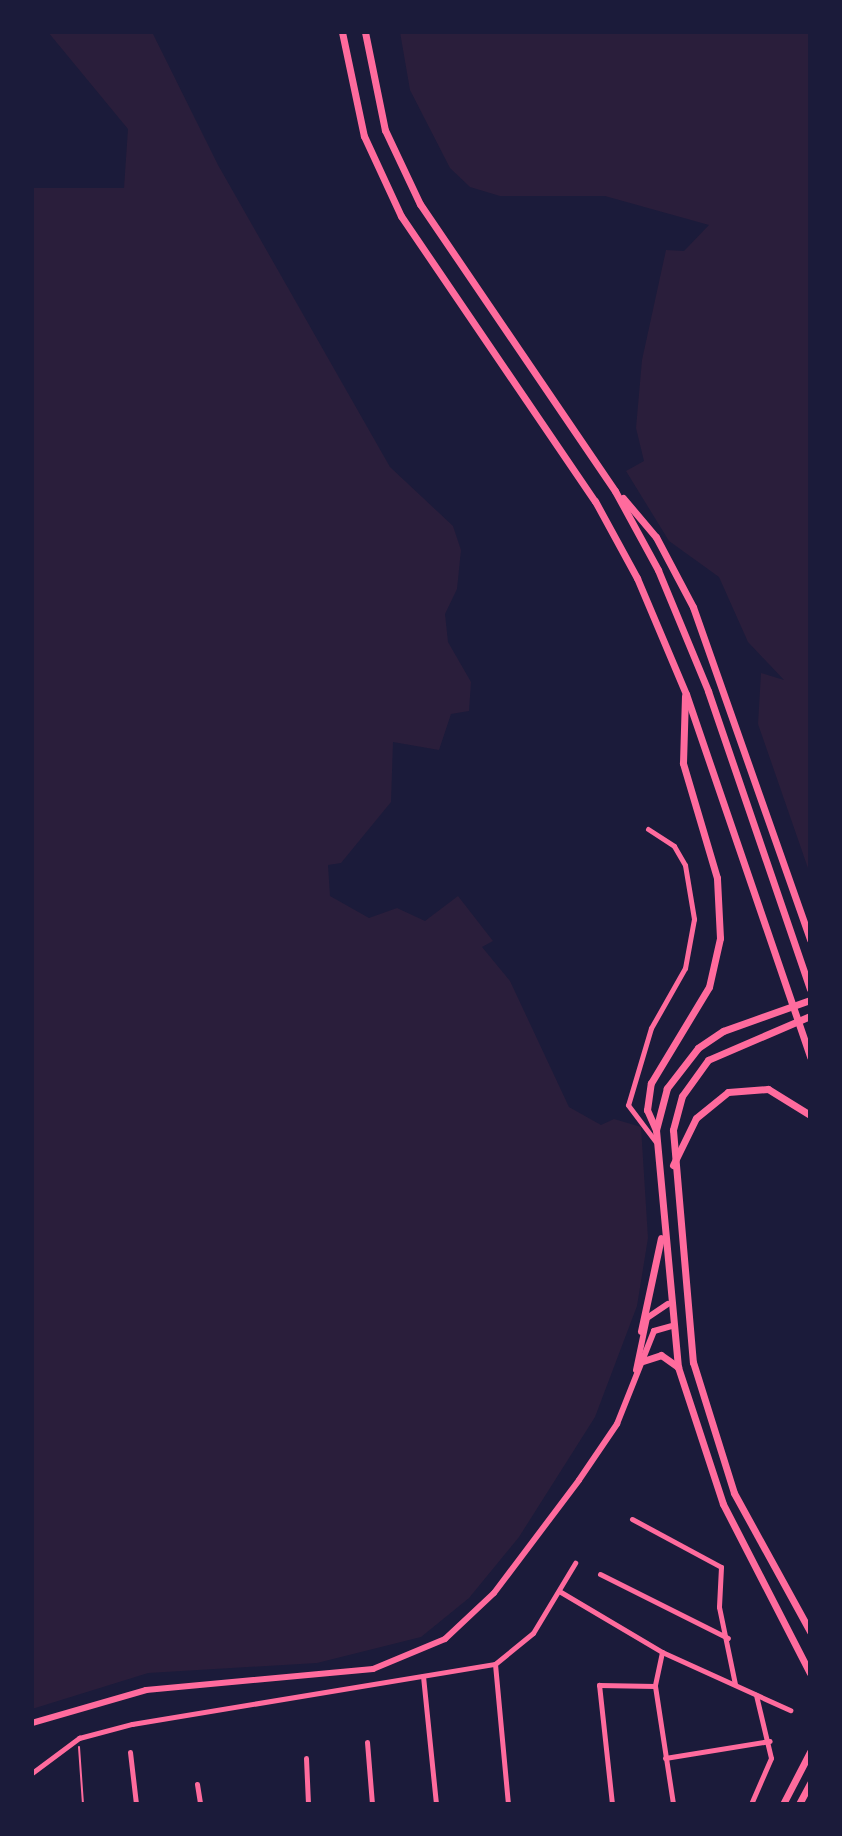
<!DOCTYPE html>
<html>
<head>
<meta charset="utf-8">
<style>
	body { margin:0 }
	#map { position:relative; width:842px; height:1836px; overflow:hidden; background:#1b1b3a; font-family:Arial,sans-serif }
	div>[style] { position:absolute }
	.green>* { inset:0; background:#2a1e3b }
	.path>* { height:2px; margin:-1px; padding:0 1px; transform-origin:1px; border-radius:1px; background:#ff6b9d }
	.minor>* { height:5px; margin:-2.5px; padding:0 2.5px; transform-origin:2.5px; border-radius:2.5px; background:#ff6b9d }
	.tertiary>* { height:6px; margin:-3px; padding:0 3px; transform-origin:3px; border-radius:3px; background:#ff6b9d }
	.secondary>* { height:7px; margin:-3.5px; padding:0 3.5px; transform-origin:3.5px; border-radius:3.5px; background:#ff6b9d }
	.primary>* { height:7px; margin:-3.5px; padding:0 3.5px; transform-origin:3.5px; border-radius:3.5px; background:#ff6b9d }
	span { translate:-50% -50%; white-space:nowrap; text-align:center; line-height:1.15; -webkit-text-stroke:6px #1b1b3a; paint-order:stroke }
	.frame { position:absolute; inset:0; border:34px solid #1b1b3a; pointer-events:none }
</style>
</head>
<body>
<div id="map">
	<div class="green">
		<div style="clip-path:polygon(48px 32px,152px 32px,218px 165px,390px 467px,453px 526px,461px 550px,457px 589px,445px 614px,448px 642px,471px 682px,469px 711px,451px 714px,439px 750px,393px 742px,391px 802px,341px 863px,328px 865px,330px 896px,369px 918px,397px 908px,425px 921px,458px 896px,493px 941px,482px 947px,510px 981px,569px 1107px,601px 1125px,614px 1119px,641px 1127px,648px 1238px,637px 1306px,595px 1417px,519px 1537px,469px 1598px,421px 1637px,317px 1663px,148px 1673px,32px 1709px,32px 188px,124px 188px,128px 129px)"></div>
		<div style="clip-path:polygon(400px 32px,810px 32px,810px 874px,758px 724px,761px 673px,784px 680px,748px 642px,719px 577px,669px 541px,626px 471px,644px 461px,636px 428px,642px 360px,666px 250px,684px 251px,709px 225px,605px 196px,500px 196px,470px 187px,450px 168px,410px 90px)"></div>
	</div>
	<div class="path">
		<div style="left:79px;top:1747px;width:57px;rotate:86deg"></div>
	</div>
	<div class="minor">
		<div style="left:648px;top:829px;width:31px;rotate:33deg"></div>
		<div style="left:674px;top:846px;width:22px;rotate:60deg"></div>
		<div style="left:685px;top:865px;width:55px;rotate:80.5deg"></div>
		<div style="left:694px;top:919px;width:50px;rotate:100.4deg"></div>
		<div style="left:685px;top:968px;width:69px;rotate:119.5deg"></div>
		<div style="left:651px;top:1028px;width:80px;rotate:106.6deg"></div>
		<div style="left:628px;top:1105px;width:46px;rotate:52.9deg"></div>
		<div style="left:632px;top:1519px;width:101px;rotate:28.3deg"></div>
		<div style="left:721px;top:1567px;width:40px;rotate:92.9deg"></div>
		<div style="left:719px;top:1607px;width:79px;rotate:78.3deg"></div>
		<div style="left:600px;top:1574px;width:143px;rotate:26.6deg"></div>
		<div style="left:559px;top:1591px;width:120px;rotate:30.6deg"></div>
		<div style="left:662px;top:1652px;width:141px;rotate:24.4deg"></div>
		<div style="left:662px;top:1652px;width:35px;rotate:102deg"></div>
		<div style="left:655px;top:1686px;width:119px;rotate:81.3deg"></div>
		<div style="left:495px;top:1664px;width:141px;rotate:84.7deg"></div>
		<div style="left:423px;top:1676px;width:129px;rotate:84.2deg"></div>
		<div style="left:367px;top:1742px;width:62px;rotate:85.4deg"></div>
		<div style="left:130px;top:1752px;width:52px;rotate:83.4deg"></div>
		<div style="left:306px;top:1758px;width:46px;rotate:87.5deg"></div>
		<div style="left:665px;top:1758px;width:106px;rotate:-9.2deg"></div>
		<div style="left:32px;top:1773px;width:59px;rotate:-36.7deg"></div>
		<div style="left:79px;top:1738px;width:55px;rotate:-14.8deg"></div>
		<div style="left:132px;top:1724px;width:368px;rotate:-9.4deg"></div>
		<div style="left:495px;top:1664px;width:49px;rotate:-39.2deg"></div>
		<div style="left:533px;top:1633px;width:82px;rotate:-59deg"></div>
		<div style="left:197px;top:1784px;width:20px;rotate:81deg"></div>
		<div style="left:612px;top:1804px;width:120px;rotate:-96.2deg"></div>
		<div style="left:599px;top:1685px;width:56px;rotate:1deg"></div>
		<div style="left:751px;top:1804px;width:50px;rotate:-66.5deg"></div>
		<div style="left:771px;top:1758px;width:65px;rotate:-103.4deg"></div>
	</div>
	<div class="tertiary">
		<div style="left:636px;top:1370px;width:53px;rotate:-78.1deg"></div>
		<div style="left:647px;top:1318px;width:25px;rotate:-34deg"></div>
		<div style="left:32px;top:1723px;width:119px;rotate:-16.1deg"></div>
		<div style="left:146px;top:1690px;width:228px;rotate:-5.3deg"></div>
		<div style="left:373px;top:1669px;width:78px;rotate:-22.6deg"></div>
		<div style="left:445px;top:1639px;width:67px;rotate:-43.2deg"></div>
		<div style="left:494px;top:1593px;width:141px;rotate:-53deg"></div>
		<div style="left:579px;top:1480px;width:68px;rotate:-55.8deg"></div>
		<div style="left:617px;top:1424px;width:100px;rotate:-68.3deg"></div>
		<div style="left:654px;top:1331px;width:18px;rotate:-16deg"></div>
	</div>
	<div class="secondary">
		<div style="left:810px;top:1000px;width:92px;rotate:160.4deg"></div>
		<div style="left:723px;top:1031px;width:30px;rotate:146deg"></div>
		<div style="left:698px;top:1048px;width:51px;rotate:127.8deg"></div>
		<div style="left:667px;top:1088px;width:43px;rotate:104.7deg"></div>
		<div style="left:656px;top:1130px;width:238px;rotate:84.7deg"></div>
		<div style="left:678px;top:1367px;width:144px;rotate:71.8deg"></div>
		<div style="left:723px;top:1504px;width:190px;rotate:62.8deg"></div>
		<div style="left:810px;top:1016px;width:111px;rotate:156.7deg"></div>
		<div style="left:708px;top:1060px;width:44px;rotate:125.8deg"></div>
		<div style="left:682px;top:1096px;width:35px;rotate:105deg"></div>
		<div style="left:673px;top:1130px;width:233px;rotate:85.1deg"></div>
		<div style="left:693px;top:1362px;width:137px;rotate:72.6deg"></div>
		<div style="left:734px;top:1493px;width:158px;rotate:61.2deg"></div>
		<div style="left:641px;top:1331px;width:95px;rotate:-77.9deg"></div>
		<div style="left:643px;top:1361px;width:19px;rotate:-18deg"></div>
		<div style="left:661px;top:1355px;width:21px;rotate:35deg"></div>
		<div style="left:783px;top:1804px;width:59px;rotate:-62.6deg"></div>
		<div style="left:799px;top:1804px;width:24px;rotate:-62deg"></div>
	</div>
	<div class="primary">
		<div style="left:342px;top:32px;width:106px;rotate:78.1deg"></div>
		<div style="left:364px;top:136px;width:88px;rotate:65.2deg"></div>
		<div style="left:401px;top:216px;width:345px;rotate:55.8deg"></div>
		<div style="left:595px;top:501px;width:88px;rotate:61.4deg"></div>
		<div style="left:637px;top:578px;width:126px;rotate:67.1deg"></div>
		<div style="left:686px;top:694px;width:384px;rotate:71.1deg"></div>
		<div style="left:365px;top:32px;width:100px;rotate:78.5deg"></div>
		<div style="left:385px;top:130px;width:82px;rotate:64.7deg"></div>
		<div style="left:420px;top:204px;width:347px;rotate:55.8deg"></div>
		<div style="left:615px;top:491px;width:90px;rotate:61.4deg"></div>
		<div style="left:658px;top:570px;width:131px;rotate:67.5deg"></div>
		<div style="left:708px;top:691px;width:315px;rotate:71.1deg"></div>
		<div style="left:623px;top:498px;width:51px;rotate:49.8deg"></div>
		<div style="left:656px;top:537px;width:79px;rotate:62.1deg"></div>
		<div style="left:693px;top:607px;width:353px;rotate:70.6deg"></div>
		<div style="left:656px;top:1130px;width:22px;rotate:-114deg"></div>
		<div style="left:647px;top:1110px;width:27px;rotate:-82deg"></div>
		<div style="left:651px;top:1083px;width:112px;rotate:-58.9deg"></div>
		<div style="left:709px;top:987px;width:50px;rotate:-77.3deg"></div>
		<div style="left:720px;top:938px;width:60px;rotate:-92.9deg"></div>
		<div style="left:717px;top:878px;width:120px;rotate:-106.5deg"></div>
		<div style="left:683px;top:763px;width:67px;rotate:-88.3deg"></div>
		<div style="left:673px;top:1165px;width:52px;rotate:-63.9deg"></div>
		<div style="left:696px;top:1118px;width:41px;rotate:-39.1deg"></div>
		<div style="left:728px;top:1092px;width:40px;rotate:-4.3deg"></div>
		<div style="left:768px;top:1089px;width:49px;rotate:31.8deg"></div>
	</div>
	<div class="frame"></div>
</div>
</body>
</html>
